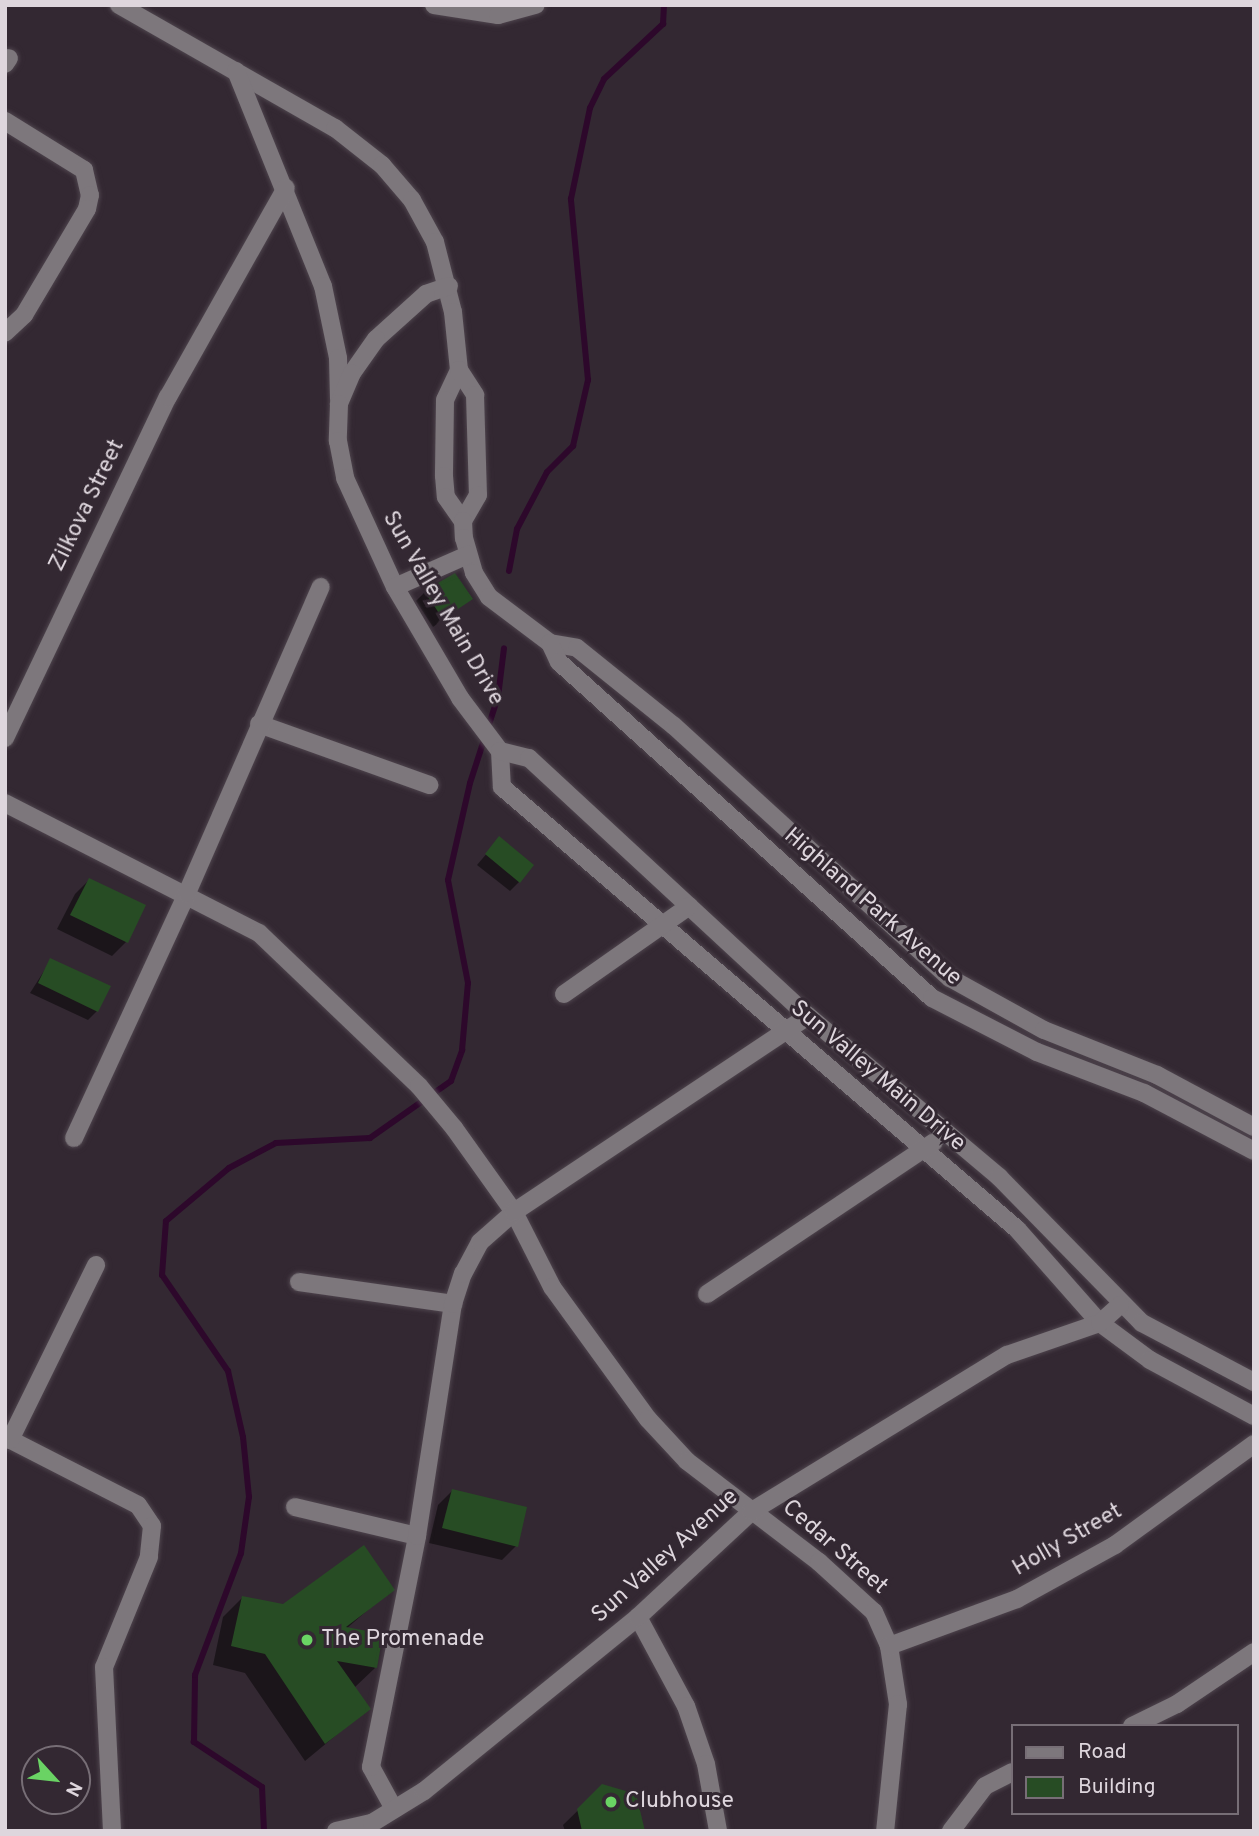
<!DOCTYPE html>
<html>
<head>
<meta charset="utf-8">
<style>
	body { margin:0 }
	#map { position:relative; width:1259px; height:1836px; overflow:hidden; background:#332832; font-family:Overpass,sans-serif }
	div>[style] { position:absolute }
	.shadow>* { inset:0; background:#0007 }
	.stream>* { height:6px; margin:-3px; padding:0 3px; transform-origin:3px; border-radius:3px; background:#2d082b }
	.building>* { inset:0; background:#274c24 }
	.roads { filter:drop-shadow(0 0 2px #4e444d) drop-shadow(0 0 2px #4e444d) }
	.minor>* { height:18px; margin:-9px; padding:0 9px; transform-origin:9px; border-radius:9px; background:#7d777c }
	.dots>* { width:19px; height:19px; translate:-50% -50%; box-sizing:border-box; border:4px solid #332832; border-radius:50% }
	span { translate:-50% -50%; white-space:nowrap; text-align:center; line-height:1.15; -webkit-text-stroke:6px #332832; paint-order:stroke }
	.street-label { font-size:23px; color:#ded6dd }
	.poi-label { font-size:23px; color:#ded6dd }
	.left { translate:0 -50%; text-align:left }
	.frame { position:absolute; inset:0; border:7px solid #ded6dd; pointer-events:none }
	.legend { position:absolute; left:1011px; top:1724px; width:228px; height:91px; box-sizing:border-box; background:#332832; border:2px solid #776e76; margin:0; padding:9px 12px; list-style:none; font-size:21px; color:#ded6dd }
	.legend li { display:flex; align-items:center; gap:14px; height:35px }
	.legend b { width:35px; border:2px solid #776e76 }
	.north { position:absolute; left:21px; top:1745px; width:70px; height:70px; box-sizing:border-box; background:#332832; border:2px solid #776e76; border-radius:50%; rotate:117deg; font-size:19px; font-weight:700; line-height:28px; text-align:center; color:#ded6dd }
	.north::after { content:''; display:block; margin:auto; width:24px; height:32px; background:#6ad364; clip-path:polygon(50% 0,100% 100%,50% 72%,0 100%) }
</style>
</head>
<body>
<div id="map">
	<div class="shadow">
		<div style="clip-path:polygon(425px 592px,471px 598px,433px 627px,416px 601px)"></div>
		<div style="clip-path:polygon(499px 839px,519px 882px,510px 891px,477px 865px)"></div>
		<div style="clip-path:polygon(89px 880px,126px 942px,112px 956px,57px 929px,75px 894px)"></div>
		<div style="clip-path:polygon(51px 960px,97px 1011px,88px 1020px,30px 993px)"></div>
		<div style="clip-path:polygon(452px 1491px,516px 1546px,502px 1560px,429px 1543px,438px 1505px)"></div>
		<div style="clip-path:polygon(392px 1589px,346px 1629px,375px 1668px,354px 1688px,369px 1708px,305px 1761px,245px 1673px,213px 1665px,223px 1617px,242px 1598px,283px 1606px)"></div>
		<div style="clip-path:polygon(603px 1786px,639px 1831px,565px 1831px,563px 1825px)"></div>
	</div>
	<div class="stream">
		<div style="left:509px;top:571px;width:43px;rotate:-79.2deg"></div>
		<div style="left:517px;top:529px;width:64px;rotate:-62.2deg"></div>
		<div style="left:547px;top:472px;width:37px;rotate:-45deg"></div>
		<div style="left:573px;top:446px;width:68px;rotate:-77.2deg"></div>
		<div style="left:588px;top:380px;width:182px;rotate:-95.4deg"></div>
		<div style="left:571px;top:199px;width:93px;rotate:-78.2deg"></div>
		<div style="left:590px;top:108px;width:32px;rotate:-64deg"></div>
		<div style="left:604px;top:79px;width:81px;rotate:-43deg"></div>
		<div style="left:663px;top:24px;width:19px;rotate:-87deg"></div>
		<div style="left:264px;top:1831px;width:44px;rotate:-92.6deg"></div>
		<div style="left:262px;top:1787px;width:82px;rotate:-146.5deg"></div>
		<div style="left:194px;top:1742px;width:67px;rotate:-89.1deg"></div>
		<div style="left:195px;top:1675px;width:130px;rotate:-69.3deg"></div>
		<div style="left:241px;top:1553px;width:57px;rotate:-81.9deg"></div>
		<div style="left:249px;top:1497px;width:60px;rotate:-95.7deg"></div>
		<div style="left:243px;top:1437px;width:68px;rotate:-102.8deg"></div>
		<div style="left:228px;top:1371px;width:116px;rotate:-124.5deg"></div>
		<div style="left:162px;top:1275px;width:54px;rotate:-85.8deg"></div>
		<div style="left:166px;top:1221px;width:82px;rotate:-40.1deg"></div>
		<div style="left:229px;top:1168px;width:53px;rotate:-28deg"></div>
		<div style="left:276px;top:1143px;width:94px;rotate:-3deg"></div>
		<div style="left:370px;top:1138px;width:99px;rotate:-35.1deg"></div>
		<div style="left:451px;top:1081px;width:33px;rotate:-70deg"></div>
		<div style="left:462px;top:1050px;width:67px;rotate:-84.9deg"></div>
		<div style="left:468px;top:983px;width:105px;rotate:-101deg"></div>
		<div style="left:448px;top:880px;width:99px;rotate:-77.2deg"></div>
		<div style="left:470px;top:783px;width:90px;rotate:-72deg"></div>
		<div style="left:498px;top:697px;width:49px;rotate:-83deg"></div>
	</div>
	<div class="building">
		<div style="clip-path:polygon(455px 573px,473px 599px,443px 619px,424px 591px)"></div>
		<div style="clip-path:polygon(499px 836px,534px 865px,520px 883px,485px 854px)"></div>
		<div style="clip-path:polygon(89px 878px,146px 905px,128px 943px,70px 915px)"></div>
		<div style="clip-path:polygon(50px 958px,111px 986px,98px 1012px,38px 983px)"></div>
		<div style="clip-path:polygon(452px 1489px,527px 1507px,518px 1547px,442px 1528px)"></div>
		<div style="clip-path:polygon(364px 1545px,395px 1590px,346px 1627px,383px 1634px,377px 1668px,337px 1661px,371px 1709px,325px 1744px,265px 1654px,231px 1646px,242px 1596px,283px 1604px)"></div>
		<div style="clip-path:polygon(602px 1784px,636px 1794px,645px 1831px,582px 1831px,577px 1809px)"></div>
	</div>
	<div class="roads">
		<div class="minor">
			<div style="left:119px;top:5px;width:249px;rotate:29.7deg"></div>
			<div style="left:335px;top:128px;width:60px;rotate:38.2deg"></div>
			<div style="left:382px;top:165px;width:46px;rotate:49.4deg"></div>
			<div style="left:412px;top:200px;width:48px;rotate:61.3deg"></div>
			<div style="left:435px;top:242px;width:72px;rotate:75.6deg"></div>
			<div style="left:453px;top:312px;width:58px;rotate:84.1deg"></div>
			<div style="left:459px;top:370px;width:33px;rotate:115deg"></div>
			<div style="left:445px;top:400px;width:76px;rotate:90.8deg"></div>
			<div style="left:444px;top:476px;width:21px;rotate:85deg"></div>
			<div style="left:446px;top:497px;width:29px;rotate:55deg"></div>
			<div style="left:434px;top:5px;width:65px;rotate:8.9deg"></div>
			<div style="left:498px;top:15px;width:39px;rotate:-15deg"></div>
			<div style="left:5px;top:64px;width:7px;rotate:-56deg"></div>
			<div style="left:236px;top:71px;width:232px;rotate:68deg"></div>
			<div style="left:323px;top:286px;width:74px;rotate:78.2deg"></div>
			<div style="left:338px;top:358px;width:41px;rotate:88.6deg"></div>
			<div style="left:5px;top:121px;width:93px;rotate:31.8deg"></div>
			<div style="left:84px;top:170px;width:26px;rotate:77deg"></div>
			<div style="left:90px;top:195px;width:14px;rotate:102deg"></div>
			<div style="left:87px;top:209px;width:123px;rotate:120.7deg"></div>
			<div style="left:24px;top:315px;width:26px;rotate:137deg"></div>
			<div style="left:449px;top:286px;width:24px;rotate:161deg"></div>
			<div style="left:426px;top:294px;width:67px;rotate:138deg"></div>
			<div style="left:376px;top:339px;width:42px;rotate:125.2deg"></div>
			<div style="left:352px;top:373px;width:34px;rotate:113deg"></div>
			<div style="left:339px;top:404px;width:37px;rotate:92deg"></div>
			<div style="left:338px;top:441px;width:38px;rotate:79deg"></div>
			<div style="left:345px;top:478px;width:120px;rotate:65.4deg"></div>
			<div style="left:395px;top:587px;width:129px;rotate:59.6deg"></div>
			<div style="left:460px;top:698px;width:66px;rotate:53deg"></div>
			<div style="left:500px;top:751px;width:36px;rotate:87deg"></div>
			<div style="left:502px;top:787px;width:679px;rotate:40.64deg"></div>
			<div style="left:1017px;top:1229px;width:125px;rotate:48.6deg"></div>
			<div style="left:1100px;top:1323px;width:62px;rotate:36.5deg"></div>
			<div style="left:1150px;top:1360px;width:118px;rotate:28.3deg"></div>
			<div style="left:459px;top:370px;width:30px;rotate:57deg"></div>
			<div style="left:475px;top:395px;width:100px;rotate:88.3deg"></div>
			<div style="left:478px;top:495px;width:30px;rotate:120deg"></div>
			<div style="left:463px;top:521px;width:17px;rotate:87deg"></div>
			<div style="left:464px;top:538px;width:36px;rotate:74deg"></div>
			<div style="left:474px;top:573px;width:28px;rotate:58deg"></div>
			<div style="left:489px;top:597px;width:76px;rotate:37deg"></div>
			<div style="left:550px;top:643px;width:27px;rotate:10deg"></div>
			<div style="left:577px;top:648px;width:124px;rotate:38.8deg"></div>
			<div style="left:674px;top:726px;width:374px;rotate:42.4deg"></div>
			<div style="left:950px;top:978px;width:107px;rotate:29deg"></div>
			<div style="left:1044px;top:1030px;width:122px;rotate:21.7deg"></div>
			<div style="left:1157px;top:1075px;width:110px;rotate:28.2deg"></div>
			<div style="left:395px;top:587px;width:80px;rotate:-23.7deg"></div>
			<div style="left:550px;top:643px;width:21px;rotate:65deg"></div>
			<div style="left:559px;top:662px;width:502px;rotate:42.01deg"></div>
			<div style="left:932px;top:998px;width:118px;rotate:27.2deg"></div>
			<div style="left:1037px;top:1052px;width:115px;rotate:21deg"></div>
			<div style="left:1144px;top:1093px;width:124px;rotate:27.8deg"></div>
			<div style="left:259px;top:724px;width:181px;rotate:19.7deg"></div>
			<div style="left:5px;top:738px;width:378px;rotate:-64.5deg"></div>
			<div style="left:168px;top:397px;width:240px;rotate:-60.6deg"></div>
			<div style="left:500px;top:751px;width:30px;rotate:14deg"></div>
			<div style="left:529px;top:758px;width:380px;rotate:42.8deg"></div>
			<div style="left:808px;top:1016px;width:250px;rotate:40.1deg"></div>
			<div style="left:999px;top:1177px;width:204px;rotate:45.6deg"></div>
			<div style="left:1142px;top:1323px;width:127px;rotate:27.8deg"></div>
			<div style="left:5px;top:803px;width:285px;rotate:27.1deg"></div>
			<div style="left:259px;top:933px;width:221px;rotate:43.7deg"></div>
			<div style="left:419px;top:1086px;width:55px;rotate:50.2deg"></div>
			<div style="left:454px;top:1128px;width:103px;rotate:54.5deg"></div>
			<div style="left:514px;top:1212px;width:84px;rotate:63.1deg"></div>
			<div style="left:552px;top:1287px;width:163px;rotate:54deg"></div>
			<div style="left:648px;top:1419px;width:57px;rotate:47.1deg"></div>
			<div style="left:687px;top:1461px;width:166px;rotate:37.4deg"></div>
			<div style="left:819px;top:1562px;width:74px;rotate:42.3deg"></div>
			<div style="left:874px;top:1612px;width:37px;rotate:66deg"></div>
			<div style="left:889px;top:1646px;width:59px;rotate:81.2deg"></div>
			<div style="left:898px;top:1704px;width:128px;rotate:95.8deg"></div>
			<div style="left:564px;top:994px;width:153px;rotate:-35.1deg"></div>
			<div style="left:74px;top:1138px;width:270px;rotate:-65.2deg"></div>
			<div style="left:187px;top:893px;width:334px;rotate:-66.4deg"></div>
			<div style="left:299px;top:1282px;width:156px;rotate:8.1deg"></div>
			<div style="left:707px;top:1294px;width:273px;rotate:-33.8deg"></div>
			<div style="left:5px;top:1437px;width:149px;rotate:27.1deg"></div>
			<div style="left:138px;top:1505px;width:25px;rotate:56deg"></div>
			<div style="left:152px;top:1526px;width:31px;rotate:96deg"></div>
			<div style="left:149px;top:1557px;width:119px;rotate:112.2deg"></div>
			<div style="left:104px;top:1667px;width:164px;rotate:87.2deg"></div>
			<div style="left:10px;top:1440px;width:195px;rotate:-63.8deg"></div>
			<div style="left:295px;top:1507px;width:125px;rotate:13.4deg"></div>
			<div style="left:638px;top:1617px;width:101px;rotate:61.7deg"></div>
			<div style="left:686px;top:1706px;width:61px;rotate:71deg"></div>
			<div style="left:706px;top:1764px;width:68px;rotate:79.8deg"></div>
			<div style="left:889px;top:1646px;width:136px;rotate:-20.2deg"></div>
			<div style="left:1017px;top:1599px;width:112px;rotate:-28.9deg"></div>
			<div style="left:1115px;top:1545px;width:172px;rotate:-36deg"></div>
			<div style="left:1132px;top:1726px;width:50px;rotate:-26.1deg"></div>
			<div style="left:1177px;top:1704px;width:93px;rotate:-34deg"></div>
			<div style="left:394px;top:1809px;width:48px;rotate:-118.7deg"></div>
			<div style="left:371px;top:1767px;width:236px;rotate:-78.7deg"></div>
			<div style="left:417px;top:1536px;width:235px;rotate:-81.2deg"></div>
			<div style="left:453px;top:1304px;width:32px;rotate:-72deg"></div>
			<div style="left:463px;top:1274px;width:36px;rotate:-62deg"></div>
			<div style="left:480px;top:1242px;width:45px;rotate:-41.4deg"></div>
			<div style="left:514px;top:1212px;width:353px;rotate:-33.7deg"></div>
			<div style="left:336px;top:1831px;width:37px;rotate:-13deg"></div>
			<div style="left:372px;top:1823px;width:61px;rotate:-31.6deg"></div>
			<div style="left:424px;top:1791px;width:276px;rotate:-39.1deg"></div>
			<div style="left:638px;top:1617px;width:156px;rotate:-42.9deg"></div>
			<div style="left:752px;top:1511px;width:299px;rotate:-31.5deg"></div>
			<div style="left:1007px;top:1355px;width:98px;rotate:-19deg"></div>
			<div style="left:1100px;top:1323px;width:27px;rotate:-42deg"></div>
			<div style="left:951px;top:1831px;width:56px;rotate:-52.9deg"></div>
			<div style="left:985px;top:1786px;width:30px;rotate:-27deg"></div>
		</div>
	</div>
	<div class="dots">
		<div style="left:307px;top:1640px;background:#6ad364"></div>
		<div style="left:611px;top:1802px;background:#6ad364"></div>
	</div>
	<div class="street-label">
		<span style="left:88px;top:506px;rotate:-64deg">Zilkova Street</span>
		<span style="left:442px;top:609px;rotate:60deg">Sun Valley Main Drive</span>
		<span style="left:872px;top:908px;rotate:41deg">Highland Park Avenue</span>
		<span style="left:877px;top:1077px;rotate:40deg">Sun Valley Main Drive</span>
		<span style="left:1068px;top:1541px;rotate:-30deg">Holly Street</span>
		<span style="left:834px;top:1548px;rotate:41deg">Cedar Street</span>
		<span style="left:666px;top:1557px;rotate:-42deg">Sun Valley Avenue</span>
	</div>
	<div class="poi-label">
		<span class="left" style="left:321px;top:1640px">The Promenade</span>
		<span class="left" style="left:625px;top:1802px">Clubhouse</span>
	</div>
	<div class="frame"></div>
	<ul class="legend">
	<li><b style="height:9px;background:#7d777c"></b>Road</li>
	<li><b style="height:19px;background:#274c24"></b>Building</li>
	</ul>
	<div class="north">N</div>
</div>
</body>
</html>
